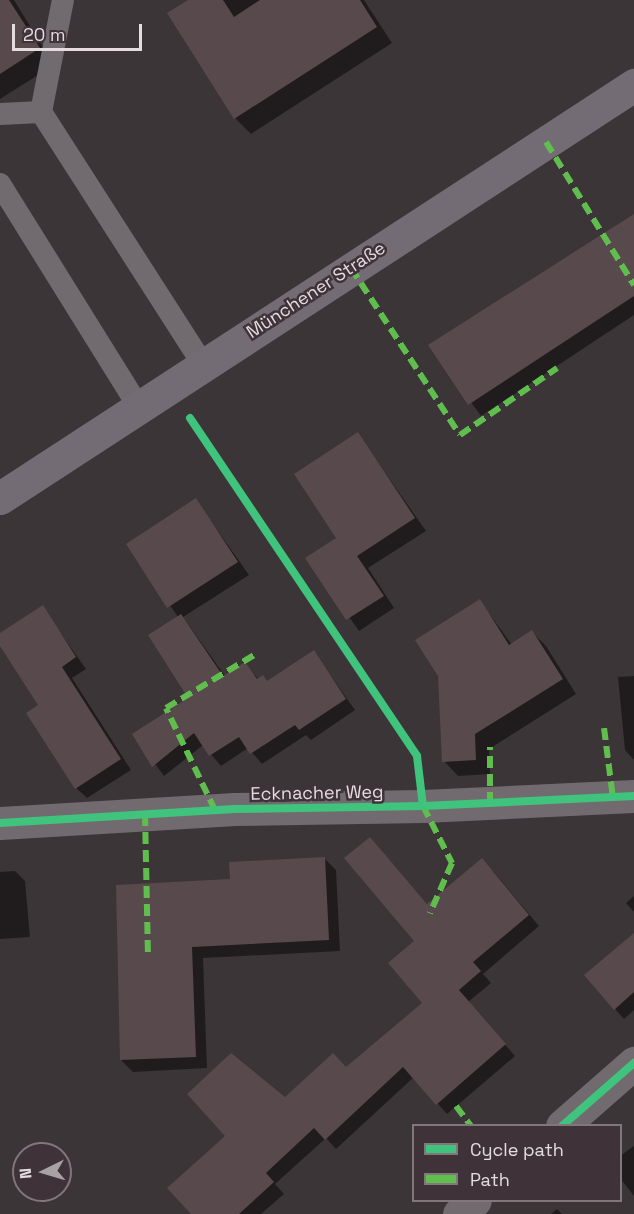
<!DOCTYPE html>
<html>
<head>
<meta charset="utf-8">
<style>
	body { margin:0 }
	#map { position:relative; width:634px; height:1214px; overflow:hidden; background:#3c3538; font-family:"Space Grotesk",sans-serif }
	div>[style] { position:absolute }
	.shadow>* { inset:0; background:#0007 }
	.building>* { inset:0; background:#58494c }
	.service>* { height:22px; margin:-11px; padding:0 11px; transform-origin:11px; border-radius:11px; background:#716b70 }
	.minor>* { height:33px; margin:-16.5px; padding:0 16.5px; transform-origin:16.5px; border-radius:16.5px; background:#716b70 }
	.secondary>* { height:33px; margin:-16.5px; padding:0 16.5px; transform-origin:16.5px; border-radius:16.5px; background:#736c74 }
	.quiet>* { height:6px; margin-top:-3px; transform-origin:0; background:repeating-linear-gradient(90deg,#5fbe4e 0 12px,transparent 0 18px) }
	.cycleway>* { height:8px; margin:-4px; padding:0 4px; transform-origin:4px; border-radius:4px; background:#40c37c }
	span { translate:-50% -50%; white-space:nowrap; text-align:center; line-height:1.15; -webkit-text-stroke:5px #3f3238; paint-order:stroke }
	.street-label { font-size:18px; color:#e4dcdf }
	.legend { position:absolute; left:412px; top:1124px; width:210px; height:78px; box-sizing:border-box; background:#3f3238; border:2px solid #81767b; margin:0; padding:8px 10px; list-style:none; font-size:18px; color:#e4dcdf }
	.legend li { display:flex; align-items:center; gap:12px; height:30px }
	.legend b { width:30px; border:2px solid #81767b }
	.north { position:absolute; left:12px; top:1142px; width:60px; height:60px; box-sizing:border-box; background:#3f3238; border:2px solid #81767b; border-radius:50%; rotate:265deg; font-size:16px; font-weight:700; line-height:24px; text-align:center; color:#e4dcdf }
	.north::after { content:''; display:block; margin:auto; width:21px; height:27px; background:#a9a2a5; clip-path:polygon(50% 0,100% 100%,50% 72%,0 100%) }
	.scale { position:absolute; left:12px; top:24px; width:130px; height:27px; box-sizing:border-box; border:3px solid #e4dcdf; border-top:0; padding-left:8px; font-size:18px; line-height:21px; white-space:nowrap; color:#e4dcdf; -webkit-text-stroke:4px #3f3238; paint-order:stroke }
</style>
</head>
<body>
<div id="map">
	<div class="shadow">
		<div style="clip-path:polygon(0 0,14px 0,54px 65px,0 99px)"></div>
		<div style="clip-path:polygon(191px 0,364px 0,392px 43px,251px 134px,235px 118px)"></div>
		<div style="clip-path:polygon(634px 216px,634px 315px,481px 416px,430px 345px)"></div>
		<div style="clip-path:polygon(358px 434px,426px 531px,368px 568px,394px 608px,359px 631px,307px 558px,338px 539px)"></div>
		<div style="clip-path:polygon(196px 500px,249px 575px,183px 617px,225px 676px,245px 664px,259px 680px,268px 682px,314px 652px,355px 710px,311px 740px,306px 735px,262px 764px,248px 748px,221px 766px,203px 745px,164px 776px,134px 735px,190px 699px,178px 617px,128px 545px)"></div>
		<div style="clip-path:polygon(480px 601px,512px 645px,532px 632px,546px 646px,576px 694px,489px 749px,490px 774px,458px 776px,444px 761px,439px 675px)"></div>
		<div style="clip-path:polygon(42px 607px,86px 669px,72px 678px,131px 770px,87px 798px,76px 788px,40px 705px,0 643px,0 635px)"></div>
		<div style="clip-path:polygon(634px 676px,634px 760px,625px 750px,618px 677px)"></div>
		<div style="clip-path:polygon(370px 839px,428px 905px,493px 871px,539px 926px,483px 974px,491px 983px,468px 1002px,515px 1056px,447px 1114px,414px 1077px,336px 1149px,326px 1138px,275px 1184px,284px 1194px,261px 1214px,193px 1214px,285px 1099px,347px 1069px,424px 1003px,416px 941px)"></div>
		<div style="clip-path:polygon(324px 858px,336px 870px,340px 951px,203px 958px,207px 1068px,133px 1072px,121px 1060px,232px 880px)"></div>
		<div style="clip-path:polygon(15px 871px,25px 881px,30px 937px,0 939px,0 872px)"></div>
		<div style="clip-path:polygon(634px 896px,634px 912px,626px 903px)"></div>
		<div style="clip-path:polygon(634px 935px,634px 1010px,624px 1019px,615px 1009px)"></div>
		<div style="clip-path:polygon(634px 1146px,634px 1196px,620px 1178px,620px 1156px)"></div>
		<div style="clip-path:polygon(557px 1209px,562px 1214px,551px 1214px)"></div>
	</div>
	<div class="building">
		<div style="clip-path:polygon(0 0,9px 0,40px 48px,0 74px)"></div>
		<div style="clip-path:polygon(188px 0,223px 0,234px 17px,260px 0,360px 0,377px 27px,234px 119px,167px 13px)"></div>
		<div style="clip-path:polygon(634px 214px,634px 296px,468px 405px,428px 345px)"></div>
		<div style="clip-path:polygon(358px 432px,415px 518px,357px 556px,384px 596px,346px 620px,305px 558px,336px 538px,294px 474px)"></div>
		<div style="clip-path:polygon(196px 498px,238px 562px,167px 608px,126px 544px)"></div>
		<div style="clip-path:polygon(480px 599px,509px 645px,532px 630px,563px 679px,475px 734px,476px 760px,442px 762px,438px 676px,415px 640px)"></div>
		<div style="clip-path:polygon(43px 605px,76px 657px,62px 667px,121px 759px,75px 789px,26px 713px,38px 705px,0 646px,0 633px)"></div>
		<div style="clip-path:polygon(181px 614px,223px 676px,245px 662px,257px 679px,263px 675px,267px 681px,314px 650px,346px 699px,299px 730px,295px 725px,250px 754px,239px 737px,209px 756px,194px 733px,152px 767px,132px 734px,188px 698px,148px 635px)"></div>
		<div style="clip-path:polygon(370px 837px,427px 904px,482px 858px,529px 915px,473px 962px,481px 971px,459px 990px,506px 1044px,436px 1105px,403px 1067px,325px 1140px,314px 1128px,266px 1173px,274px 1182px,239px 1214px,191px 1214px,167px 1188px,225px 1136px,187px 1094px,231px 1053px,285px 1097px,333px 1053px,346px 1067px,422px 1003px,388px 963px,414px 941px,344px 858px)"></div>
		<div style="clip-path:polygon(325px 857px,329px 940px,192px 947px,196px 1057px,120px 1060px,116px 885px,230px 879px,229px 862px)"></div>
		<div style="clip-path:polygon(634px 933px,634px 992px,614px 1010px,584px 975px)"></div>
	</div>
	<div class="service">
		<div style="left:41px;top:112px;width:114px;rotate:-78.9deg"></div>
		<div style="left:0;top:114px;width:41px;rotate:-2.8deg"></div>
		<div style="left:41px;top:112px;width:300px;rotate:57.3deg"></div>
		<div style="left:0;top:184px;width:261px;rotate:58.1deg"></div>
	</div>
	<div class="minor">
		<div style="left:0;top:823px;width:235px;rotate:-3.4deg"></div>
		<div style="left:235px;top:809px;width:188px;rotate:-0.9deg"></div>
		<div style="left:423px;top:806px;width:211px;rotate:-2.7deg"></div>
		<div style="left:562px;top:1126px;width:96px;rotate:-41.2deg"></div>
		<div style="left:459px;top:1214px;width:21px;rotate:-41deg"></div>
	</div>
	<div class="secondary">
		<div style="left:0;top:498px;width:757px;rotate:-33.08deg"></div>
	</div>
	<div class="quiet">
		<div style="left:546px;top:142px;width:168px;rotate:58.4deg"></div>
		<div style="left:351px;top:268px;width:199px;rotate:56.9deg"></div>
		<div style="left:460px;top:435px;width:118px;rotate:-34.6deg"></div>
		<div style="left:604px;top:728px;width:71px;rotate:82.7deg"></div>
		<div style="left:490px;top:804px;width:57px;rotate:-90deg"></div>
		<div style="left:423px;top:806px;width:64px;rotate:63deg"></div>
		<div style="left:452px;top:863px;width:55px;rotate:113.7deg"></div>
		<div style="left:215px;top:810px;width:113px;rotate:-115.7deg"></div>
		<div style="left:166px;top:708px;width:105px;rotate:-31deg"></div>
		<div style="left:145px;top:814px;width:139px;rotate:88.8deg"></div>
		<div style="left:456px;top:1106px;width:25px;rotate:53deg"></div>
	</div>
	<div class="cycleway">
		<div style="left:190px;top:418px;width:407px;rotate:56.1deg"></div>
		<div style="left:417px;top:756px;width:50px;rotate:83.2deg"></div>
		<div style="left:0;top:823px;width:235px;rotate:-3.4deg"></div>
		<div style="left:235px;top:809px;width:188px;rotate:-0.9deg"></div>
		<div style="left:423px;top:806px;width:211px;rotate:-2.7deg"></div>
		<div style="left:562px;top:1126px;width:96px;rotate:-41.2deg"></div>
	</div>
	<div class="street-label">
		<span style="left:316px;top:290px;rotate:-33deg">Münchener Straße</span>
		<span style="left:317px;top:793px;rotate:-1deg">Ecknacher Weg</span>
	</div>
	<ul class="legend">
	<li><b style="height:8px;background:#40c37c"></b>Cycle path</li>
	<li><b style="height:8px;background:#5fbe4e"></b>Path</li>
	</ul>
	<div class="north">N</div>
	<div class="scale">20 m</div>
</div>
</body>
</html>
